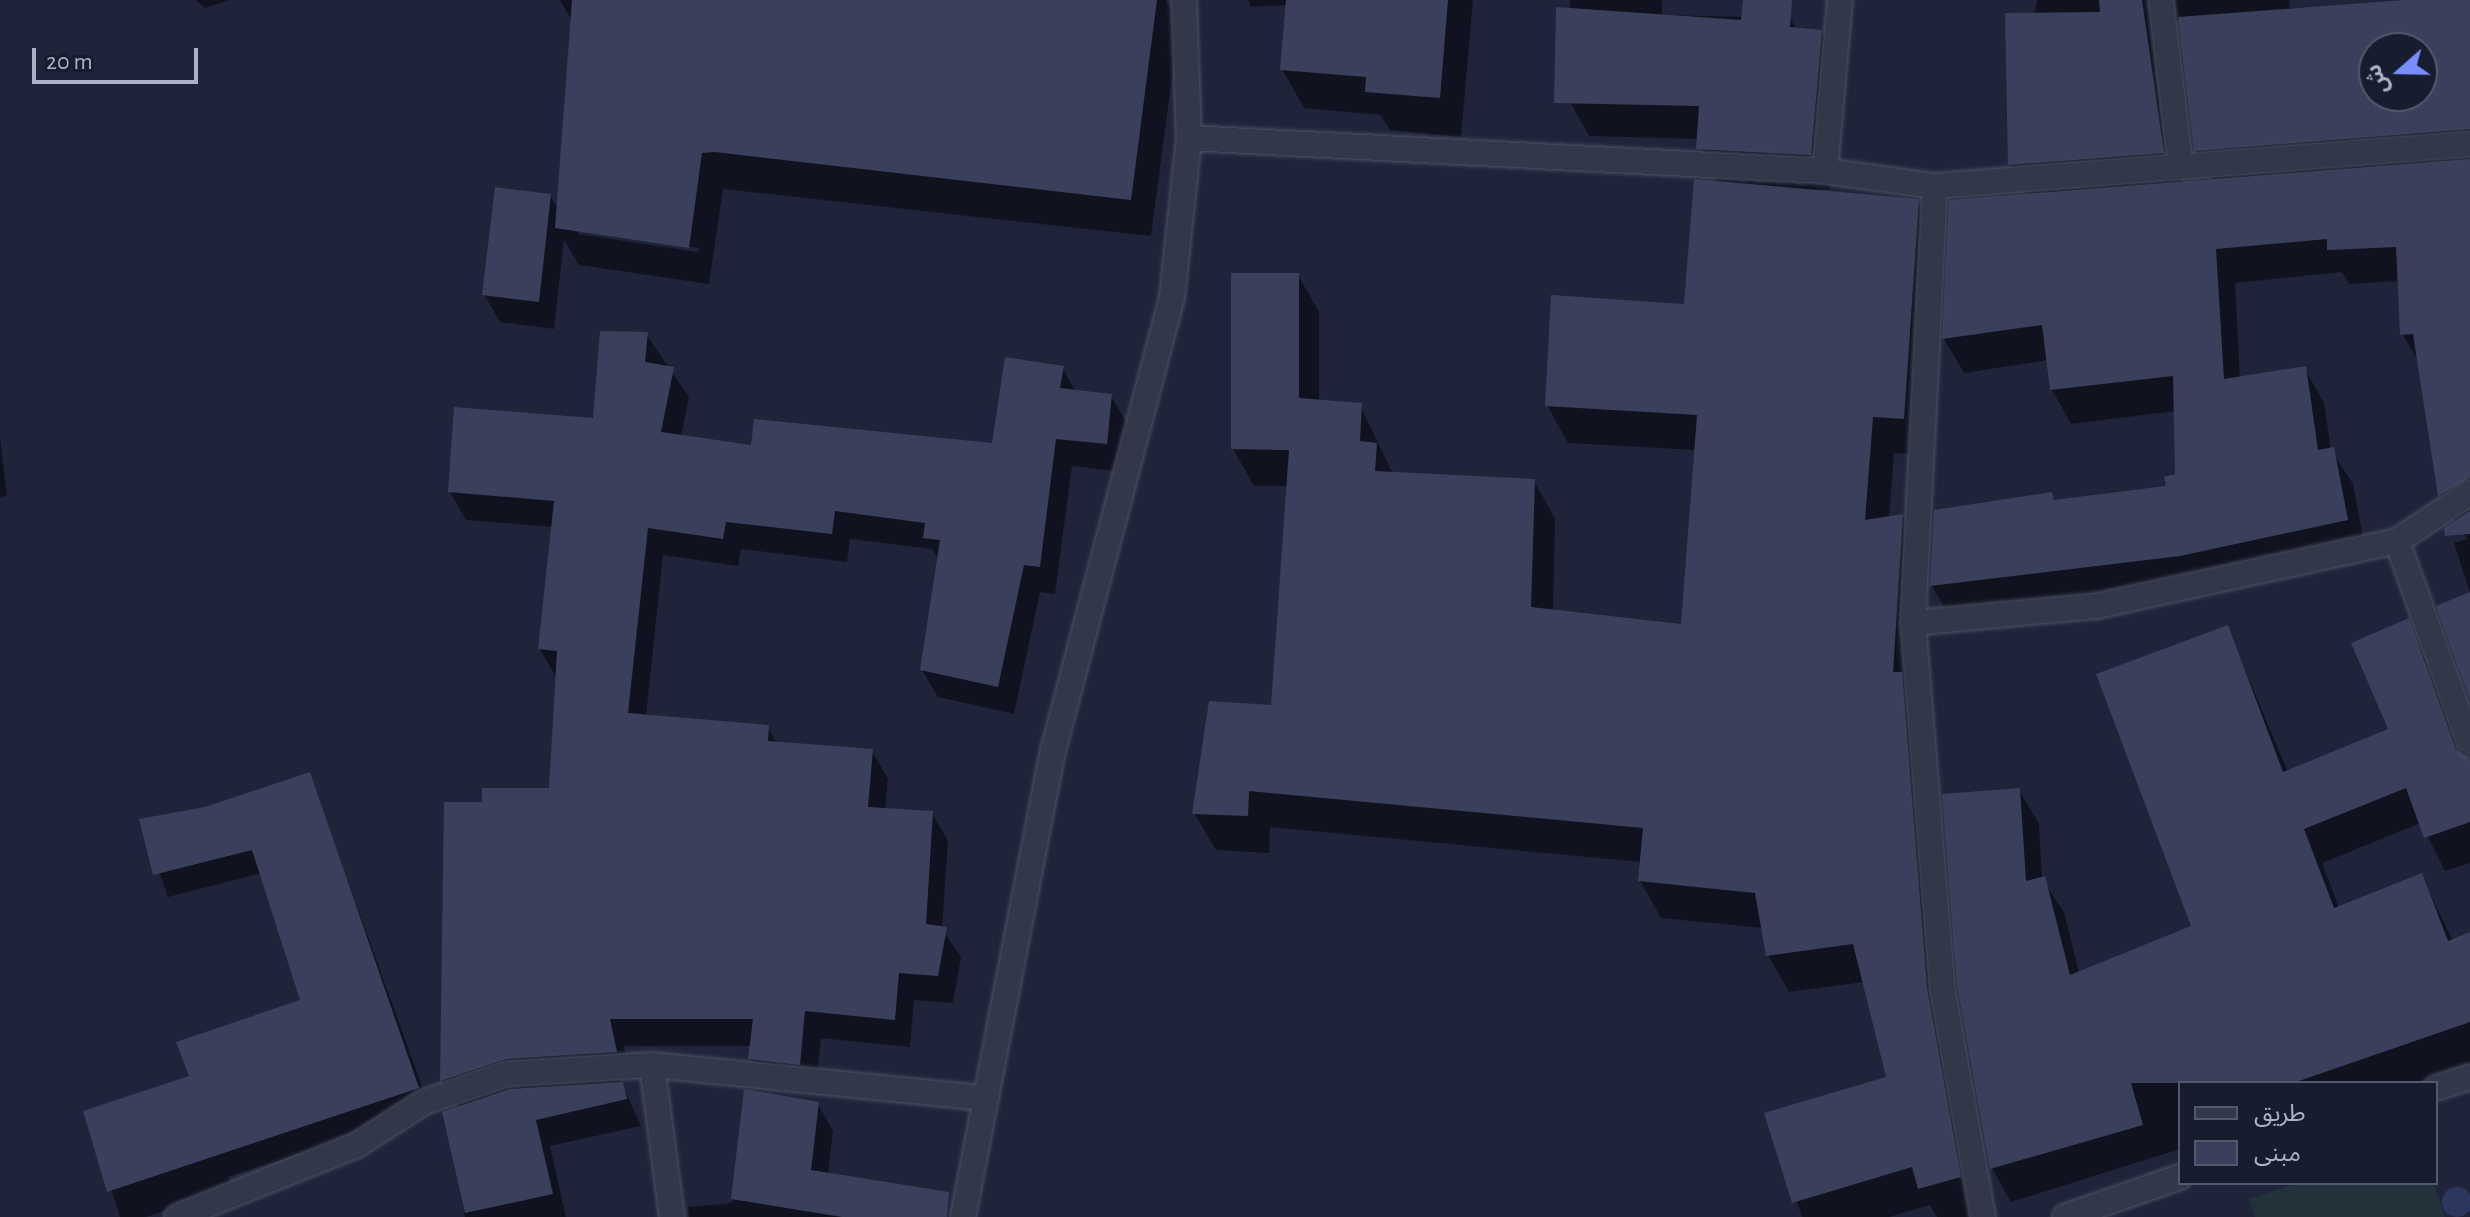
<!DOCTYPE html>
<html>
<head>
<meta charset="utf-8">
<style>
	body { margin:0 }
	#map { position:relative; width:2470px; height:1217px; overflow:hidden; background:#1f243a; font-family:"Alegreya Sans","Noto Sans Arabic",sans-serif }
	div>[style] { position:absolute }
	.green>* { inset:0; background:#21323b }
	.water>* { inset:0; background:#2d365f }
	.round { border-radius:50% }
	.shadow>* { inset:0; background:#0007 }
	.building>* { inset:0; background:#3a405b }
	.roads { filter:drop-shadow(0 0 2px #4d5165) drop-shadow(0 0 2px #4d5165) }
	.service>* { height:24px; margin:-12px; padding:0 12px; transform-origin:12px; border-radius:12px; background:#32374a }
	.minor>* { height:24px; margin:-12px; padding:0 12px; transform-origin:12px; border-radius:12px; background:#32374a }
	span { translate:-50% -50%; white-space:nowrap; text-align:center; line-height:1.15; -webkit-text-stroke:6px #181c2f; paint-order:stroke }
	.legend { position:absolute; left:2178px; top:1081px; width:260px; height:104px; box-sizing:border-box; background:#181c2f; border:2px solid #54586c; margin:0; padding:10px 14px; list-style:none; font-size:24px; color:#adb1c7 }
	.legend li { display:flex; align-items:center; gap:16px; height:40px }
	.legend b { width:40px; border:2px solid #54586c }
	.north { position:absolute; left:2358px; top:32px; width:80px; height:80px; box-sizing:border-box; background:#181c2f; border:2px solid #54586c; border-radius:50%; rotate:250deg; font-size:22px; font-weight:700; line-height:32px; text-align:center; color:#adb1c7 }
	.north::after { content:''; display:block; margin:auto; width:28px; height:36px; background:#7a8dff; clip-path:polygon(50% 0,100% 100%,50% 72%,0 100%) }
	.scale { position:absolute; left:32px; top:48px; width:166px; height:36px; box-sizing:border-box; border:4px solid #adb1c7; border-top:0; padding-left:10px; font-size:24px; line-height:28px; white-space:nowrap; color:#adb1c7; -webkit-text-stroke:6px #181c2f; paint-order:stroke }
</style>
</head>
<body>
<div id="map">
	<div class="green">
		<div style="clip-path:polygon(2297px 1183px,2434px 1183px,2445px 1217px,2255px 1217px,2249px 1199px)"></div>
	</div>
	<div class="water">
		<div class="round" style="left:2442px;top:1187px;width:30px;height:30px"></div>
	</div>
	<div class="shadow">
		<div style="clip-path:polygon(196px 0,230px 0,205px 8px)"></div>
		<div style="clip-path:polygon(evenodd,560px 0,1166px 0,1179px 24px,1151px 236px,723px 189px,709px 284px,579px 265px,564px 240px,554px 329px,500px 322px,484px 294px,550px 196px,559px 210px,572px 21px,560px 0,578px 230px,699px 248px,698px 252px,578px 234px,578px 230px)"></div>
		<div style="clip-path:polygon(1248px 0,1473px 0,1461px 137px,1390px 130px,1380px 115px,1304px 108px,1282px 69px,1287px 5px,1251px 7px)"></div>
		<div style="clip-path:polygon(1570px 0,1662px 0,1662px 15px,1790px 18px,1797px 30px,1821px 32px,1841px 66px,1830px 189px,1803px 191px,1918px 201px,1940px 238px,1925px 455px,1894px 453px,1889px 518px,1902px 516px,1924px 553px,1914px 698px,1971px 1217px,1937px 1217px,1930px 1205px,1889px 1217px,1802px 1217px,1767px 1114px,1888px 1079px,1864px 982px,1789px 992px,1768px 955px,1763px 928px,1661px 918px,1640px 881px,1641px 862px,1270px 827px,1269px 853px,1216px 850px,1194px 813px,1273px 707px,1289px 486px,1254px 486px,1233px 449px,1298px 275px,1319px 312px,1319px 402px,1360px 405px,1393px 474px,1534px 481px,1555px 518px,1553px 611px,1683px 626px,1696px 450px,1568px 443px,1547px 405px,1686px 306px,1718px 183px,1698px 139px,1589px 136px,1570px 102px)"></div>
		<div style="clip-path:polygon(evenodd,2037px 0,2289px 0,2290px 11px,2470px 0,2470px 593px,2454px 543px,2467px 539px,2440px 495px,2420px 364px,2402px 334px,2400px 281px,2349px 284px,2342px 272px,2235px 283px,2240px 379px,2305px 369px,2324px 403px,2331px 450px,2353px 484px,2366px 554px,1951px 619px,1932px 586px,2051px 494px,2056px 501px,2168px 488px,2177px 476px,2176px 411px,2071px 424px,2052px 390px,2048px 360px,1964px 373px,1944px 339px,1951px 202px,2028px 196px,2010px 165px,2037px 0,2180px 18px,2196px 150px,2214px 181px,2182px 184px,2164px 36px,2180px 18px,2037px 0,2374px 48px,2422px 48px,2422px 96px,2374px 96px,2374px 48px)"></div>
		<div style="clip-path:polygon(646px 334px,689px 397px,681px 437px,752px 447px,994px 445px,1062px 367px,1076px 392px,1111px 396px,1127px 424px,1122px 472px,1072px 466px,1055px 594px,1040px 592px,1014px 714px,938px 697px,922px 670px,939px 561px,932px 549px,850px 539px,847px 562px,741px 549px,738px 566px,663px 555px,646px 716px,768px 727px,777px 743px,872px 751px,888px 779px,885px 810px,932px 813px,948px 841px,942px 929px,961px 957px,953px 1003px,914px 1000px,910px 1047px,821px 1038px,815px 1092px,766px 1087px,750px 1059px,752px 1046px,624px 1046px,631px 1080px,620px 1080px,641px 1126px,550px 1146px,566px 1217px,465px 1217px,445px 1113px,459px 1108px,442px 1080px,551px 790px,556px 677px,540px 649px,553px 527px,466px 520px,450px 492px,594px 420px)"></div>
		<div style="clip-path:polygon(0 438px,7px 496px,0 497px)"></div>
		<div style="clip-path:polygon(2408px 621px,2470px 758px,2470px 863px,2445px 871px,2421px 823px,2322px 863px,2339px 908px,2421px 875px,2453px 941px,2470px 935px,2470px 1064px,2415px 1083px,2180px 1083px,2180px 1149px,2011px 1202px,1992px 1168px,2019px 790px,2039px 824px,2042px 879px,2064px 912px,2079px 973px,2194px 927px,2227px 627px,2288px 772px,2390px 730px)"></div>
		<div style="clip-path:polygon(309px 774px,431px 1111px,228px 1177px,232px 1188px,146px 1217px,120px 1217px,86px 1112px,192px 1077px,303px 1001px,262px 873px,168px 897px,141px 820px,206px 809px)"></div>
		<div style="clip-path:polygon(746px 1092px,818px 1104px,833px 1131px,828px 1174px,895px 1217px,689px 1217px,688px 1207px,732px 1203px)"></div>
	</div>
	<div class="building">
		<div style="clip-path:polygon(572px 0,1157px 0,1131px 200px,715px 152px,702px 153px,689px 248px,555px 228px)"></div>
		<div style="clip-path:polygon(1286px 0,1448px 0,1440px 98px,1365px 92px,1366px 77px,1280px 70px)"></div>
		<div style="clip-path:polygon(1743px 0,1792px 0,1790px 27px,1822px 30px,1811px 155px,1696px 149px,1699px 106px,1554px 103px,1556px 7px,1741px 20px)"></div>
		<div style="clip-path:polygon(2099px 0,2142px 0,2164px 153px,2008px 165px,2005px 13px,2100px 12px)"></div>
		<div style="clip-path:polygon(evenodd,2404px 0,2470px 0,2470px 129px,2194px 151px,2178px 17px,2404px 0,2374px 48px,2422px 48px,2422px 96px,2374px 96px,2374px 48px)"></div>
		<div style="clip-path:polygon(2470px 159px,2470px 478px,2438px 496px,2413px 334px,2400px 335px,2396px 247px,2327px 250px,2327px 239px,2216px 249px,2224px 379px,2306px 366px,2318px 450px,2334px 447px,2348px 520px,2180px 556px,1930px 586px,1934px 510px,2052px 492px,2054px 500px,2166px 486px,2164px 477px,2175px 474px,2173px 376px,2050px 390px,2042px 325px,1942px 339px,1949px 200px)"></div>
		<div style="clip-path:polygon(1694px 179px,1919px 199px,1904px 419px,1873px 417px,1865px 520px,1903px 514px,1893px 672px,1902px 672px,1927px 988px,1961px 1177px,1918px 1189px,1912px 1167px,1792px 1203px,1764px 1113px,1886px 1077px,1853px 944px,1766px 956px,1755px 893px,1638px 881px,1643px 828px,1249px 791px,1248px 816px,1192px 814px,1209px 701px,1271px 705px,1289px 450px,1231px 449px,1231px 273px,1299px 273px,1299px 398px,1362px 403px,1360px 441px,1377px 443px,1375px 471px,1535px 479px,1531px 607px,1681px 624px,1697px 415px,1545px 406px,1551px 295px,1684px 304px)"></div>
		<div style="clip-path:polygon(495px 187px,551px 194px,539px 302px,482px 295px)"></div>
		<div style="clip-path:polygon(600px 331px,648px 332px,645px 362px,674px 367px,661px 432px,751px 445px,754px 419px,992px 443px,1005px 357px,1064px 366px,1060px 388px,1112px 394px,1107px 444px,1056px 439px,1040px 567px,1024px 565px,998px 687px,920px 670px,940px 540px,923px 538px,925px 523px,835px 511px,832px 534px,726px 522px,723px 539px,648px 528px,628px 713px,769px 725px,768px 741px,873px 749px,868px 807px,933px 811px,926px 924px,947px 927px,938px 976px,899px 973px,895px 1020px,805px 1011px,800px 1065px,748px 1059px,753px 1019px,610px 1019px,617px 1052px,506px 1059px,440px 1081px,444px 802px,482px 802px,482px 788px,549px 788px,557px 651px,538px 649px,554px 501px,448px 492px,454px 407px,593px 418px)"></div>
		<div style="clip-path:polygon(2470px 511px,2470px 534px,2445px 536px,2444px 528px)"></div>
		<div style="clip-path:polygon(2470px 592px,2470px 700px,2436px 606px)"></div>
		<div style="clip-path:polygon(2409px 618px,2456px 750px,2470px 760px,2470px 822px,2424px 838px,2406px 788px,2304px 829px,2334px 908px,2422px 873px,2448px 941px,2470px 932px,2470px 1022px,2293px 1083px,2131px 1083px,2143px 1125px,1990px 1169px,1957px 985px,1942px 794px,2020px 788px,2026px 881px,2045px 876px,2070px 975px,2191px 926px,2096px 674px,2228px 625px,2283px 772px,2388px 729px,2351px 643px)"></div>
		<div style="clip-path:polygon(310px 772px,419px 1088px,107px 1192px,83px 1111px,189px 1076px,176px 1042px,300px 1000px,252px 850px,153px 875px,139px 819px,205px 807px)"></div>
		<div style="clip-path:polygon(623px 1082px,627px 1099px,536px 1120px,553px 1194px,465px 1213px,442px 1112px,510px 1089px)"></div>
		<div style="clip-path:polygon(744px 1089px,819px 1102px,811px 1170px,949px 1192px,947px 1217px,842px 1217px,731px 1199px)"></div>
	</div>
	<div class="roads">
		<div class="service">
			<div style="left:2161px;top:0;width:163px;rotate:83.3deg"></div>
		</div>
		<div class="minor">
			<div style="left:1189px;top:138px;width:637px;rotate:2.97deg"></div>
			<div style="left:1825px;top:171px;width:111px;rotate:7.8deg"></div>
			<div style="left:1935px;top:186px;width:537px;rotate:-4.49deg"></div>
			<div style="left:1825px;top:171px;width:172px;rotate:-85deg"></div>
			<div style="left:1935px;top:186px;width:438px;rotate:92.9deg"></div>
			<div style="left:1913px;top:623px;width:365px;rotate:85.4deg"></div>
			<div style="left:1942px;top:987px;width:234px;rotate:79.9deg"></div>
			<div style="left:2397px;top:541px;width:217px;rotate:70.3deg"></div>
			<div style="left:1913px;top:623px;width:185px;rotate:-5.3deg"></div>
			<div style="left:2097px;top:606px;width:307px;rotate:-12.2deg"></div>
			<div style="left:2397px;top:541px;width:87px;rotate:-33.3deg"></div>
			<div style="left:2436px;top:1088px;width:36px;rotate:-18deg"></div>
			<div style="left:177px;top:1217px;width:194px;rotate:-21.8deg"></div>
			<div style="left:357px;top:1145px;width:80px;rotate:-32.7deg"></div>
			<div style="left:424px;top:1102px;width:88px;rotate:-18.6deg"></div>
			<div style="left:507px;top:1074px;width:145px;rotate:-3.6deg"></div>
			<div style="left:672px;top:1217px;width:153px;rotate:-97.5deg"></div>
			<div style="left:652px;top:1065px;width:334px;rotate:5.7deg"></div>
			<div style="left:963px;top:1217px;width:475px;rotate:-79.1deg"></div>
			<div style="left:1053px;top:751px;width:469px;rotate:-75.3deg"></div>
			<div style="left:1172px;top:297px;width:160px;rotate:-83.9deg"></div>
			<div style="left:1189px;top:138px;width:138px;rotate:-92.1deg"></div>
			<div style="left:2065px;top:1217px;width:122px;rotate:-19.2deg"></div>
		</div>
	</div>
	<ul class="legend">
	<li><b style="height:10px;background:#32374a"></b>طريق</li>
	<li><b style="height:22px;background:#3a405b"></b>مبنى</li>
	</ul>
	<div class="north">ش</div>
	<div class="scale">20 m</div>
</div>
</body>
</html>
